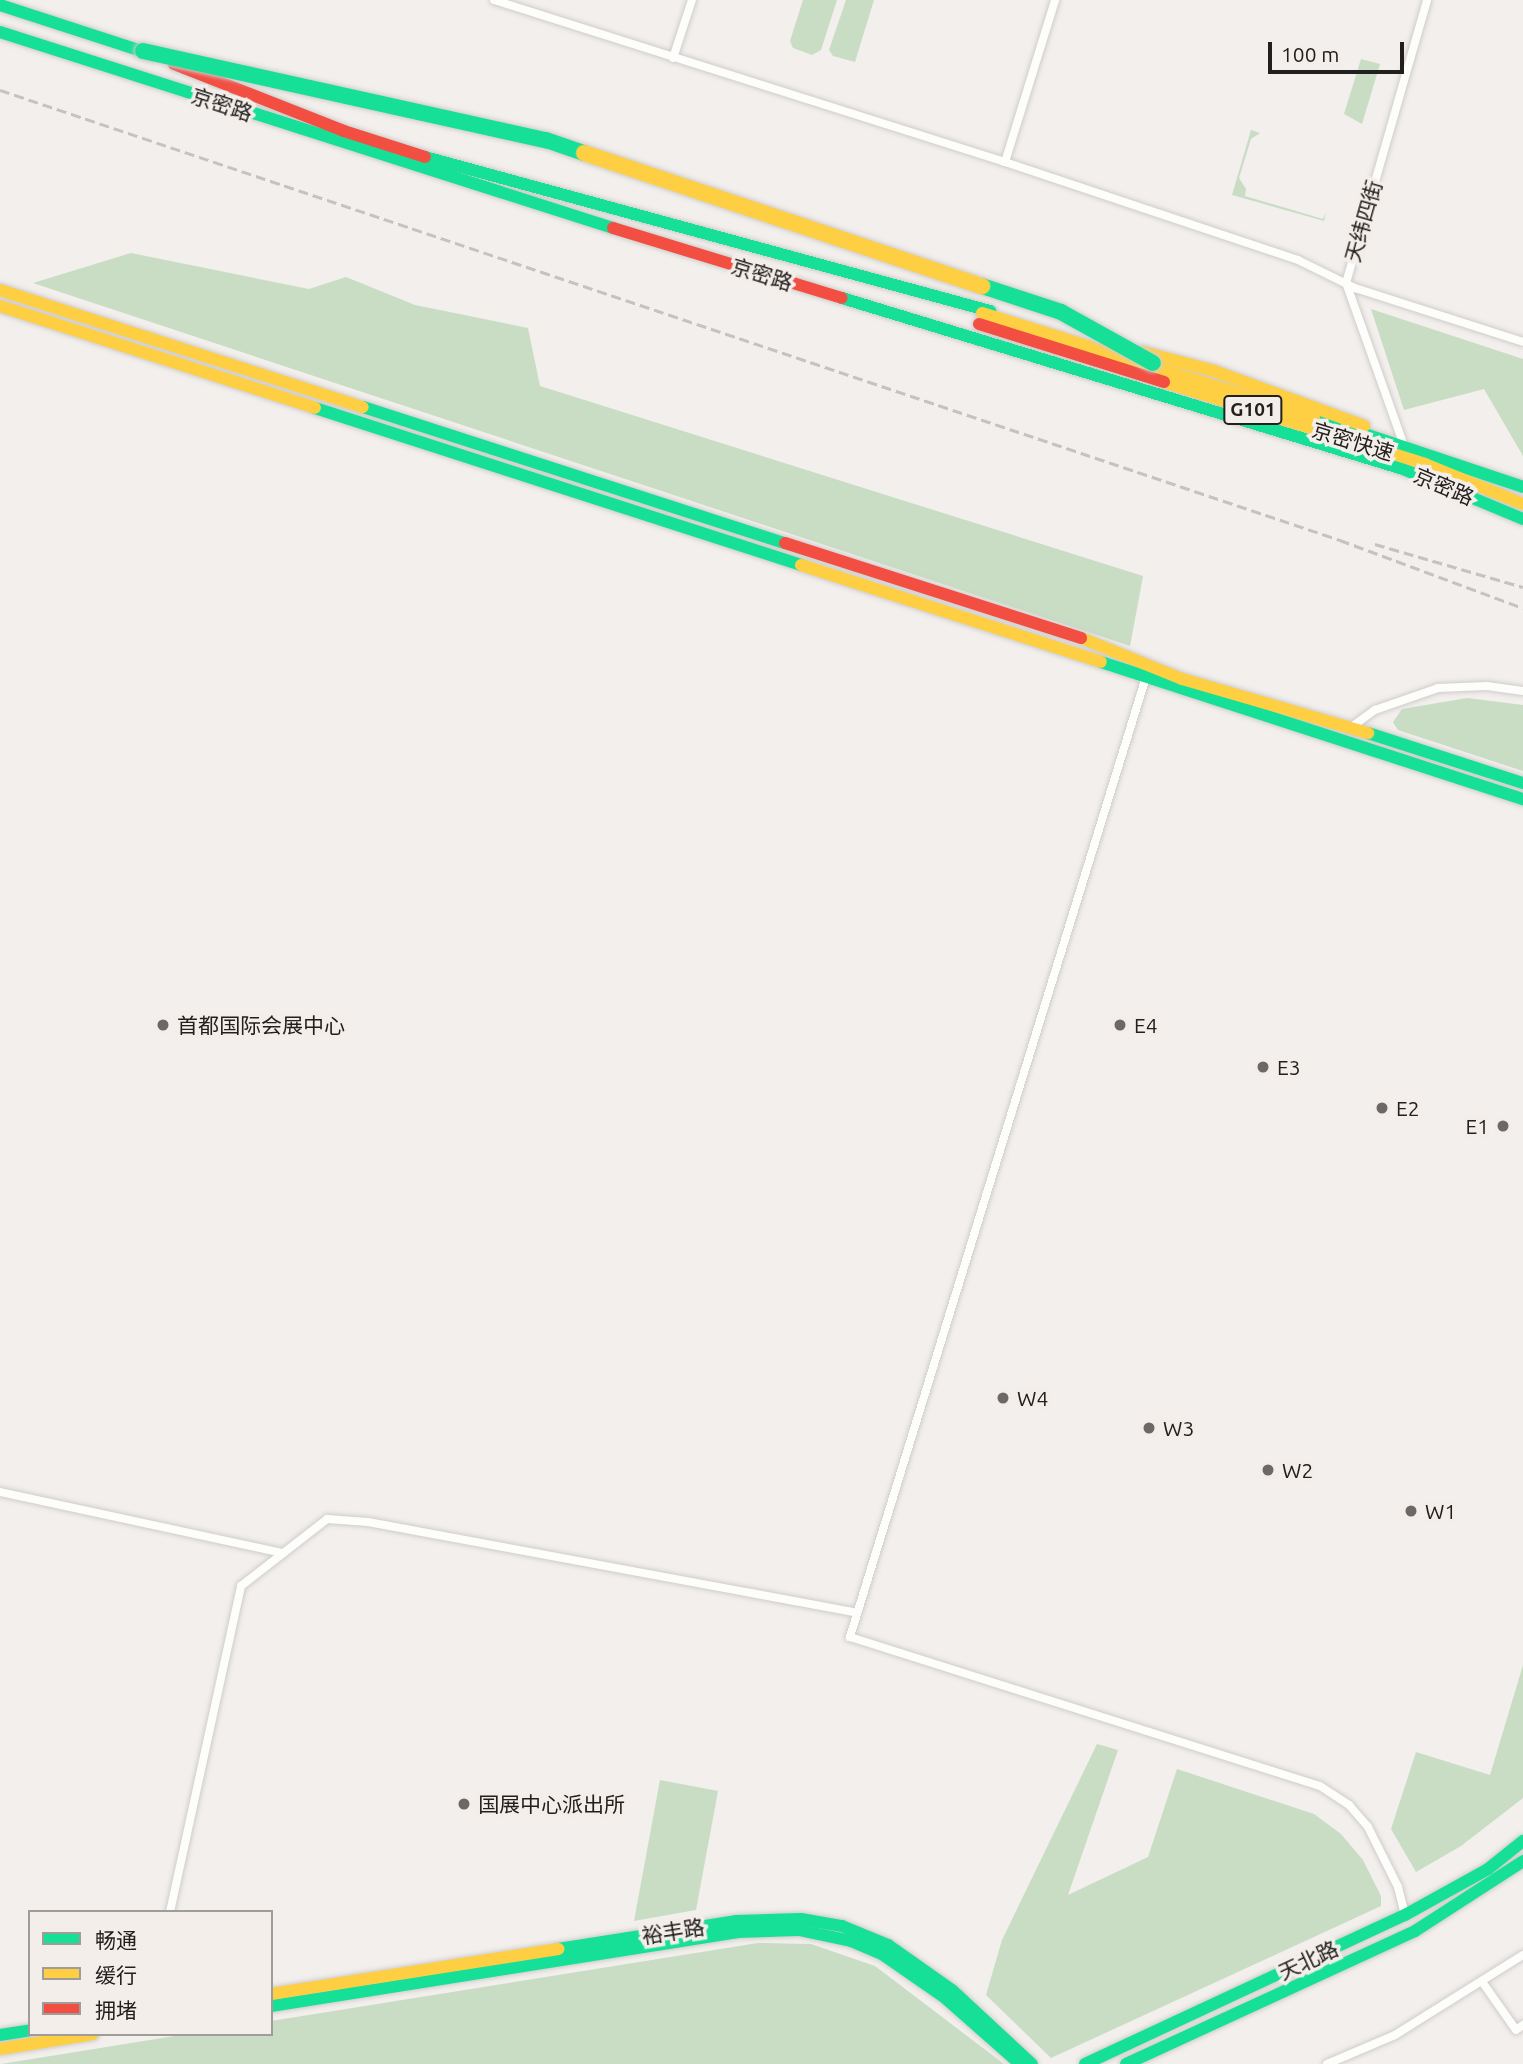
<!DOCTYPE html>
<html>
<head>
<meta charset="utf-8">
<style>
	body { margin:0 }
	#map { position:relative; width:1523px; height:2064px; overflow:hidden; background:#f2efec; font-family:Ubuntu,"Noto Sans SC",sans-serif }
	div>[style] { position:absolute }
	.green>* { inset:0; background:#c8ddc4 }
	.roads { filter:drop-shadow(0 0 2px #cfcdcb) drop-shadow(0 0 2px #cfcdcb) }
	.street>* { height:8px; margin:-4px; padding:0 4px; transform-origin:4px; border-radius:4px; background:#fdfdfc }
	.fast>* { height:12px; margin:-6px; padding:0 6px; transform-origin:6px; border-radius:6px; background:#16e098 }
	.slow>* { height:12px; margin:-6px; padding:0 6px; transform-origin:6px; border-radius:6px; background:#ffcf43 }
	.jam>* { height:12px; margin:-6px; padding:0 6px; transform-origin:6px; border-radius:6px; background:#f24e42 }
	.rail>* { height:2.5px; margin-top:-1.25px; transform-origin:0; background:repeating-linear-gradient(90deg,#c3c3c2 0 10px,transparent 0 15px) }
	.bridges { filter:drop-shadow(0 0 2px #cfcdcb) drop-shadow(0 0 2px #cfcdcb) }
	.fast-bridge>* { height:16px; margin:-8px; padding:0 8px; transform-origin:8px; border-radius:8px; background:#16e098 }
	.slow-bridge>* { height:16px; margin:-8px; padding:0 8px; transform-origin:8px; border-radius:8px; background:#ffcf43 }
	.dots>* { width:19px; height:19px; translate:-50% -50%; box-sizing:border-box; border:4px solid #f4eeea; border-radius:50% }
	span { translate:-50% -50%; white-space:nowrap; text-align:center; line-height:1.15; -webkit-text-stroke:7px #f4eeea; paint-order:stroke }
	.shield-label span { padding:2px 5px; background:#f4eeea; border:2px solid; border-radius:5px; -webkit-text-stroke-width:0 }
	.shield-label { font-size:19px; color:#22201f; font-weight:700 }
	.street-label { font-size:21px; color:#22201f }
	.poi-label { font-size:21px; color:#22201f }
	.left { translate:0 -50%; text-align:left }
	.right { translate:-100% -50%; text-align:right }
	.legend { position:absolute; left:28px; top:1910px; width:245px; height:126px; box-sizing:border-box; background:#f4eeea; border:2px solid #a09c99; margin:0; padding:9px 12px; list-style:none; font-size:21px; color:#22201f }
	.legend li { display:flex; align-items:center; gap:14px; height:35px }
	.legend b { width:35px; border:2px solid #a09c99 }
	.scale { position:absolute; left:1268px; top:42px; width:136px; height:32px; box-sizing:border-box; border:4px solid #22201f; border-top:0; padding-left:9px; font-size:21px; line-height:24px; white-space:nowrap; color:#22201f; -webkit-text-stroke:5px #f4eeea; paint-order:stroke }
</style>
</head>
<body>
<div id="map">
	<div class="green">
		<div style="clip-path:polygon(803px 0,837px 0,821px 50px,812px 55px,793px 48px,790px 41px)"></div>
		<div style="clip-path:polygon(846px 0,874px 0,855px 62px,833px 56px,829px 50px)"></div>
		<div style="clip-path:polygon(1361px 59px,1380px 64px,1362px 124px,1344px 114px)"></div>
		<div style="clip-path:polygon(1251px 130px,1260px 133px,1251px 139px,1239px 178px,1246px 189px,1245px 196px,1323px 219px,1326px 212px,1324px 221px,1232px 195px)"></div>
		<div style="clip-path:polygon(131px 253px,309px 289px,346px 277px,415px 305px,528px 328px,540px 386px,1143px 576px,1130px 646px,33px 283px)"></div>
		<div style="clip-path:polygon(1371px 309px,1523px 359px,1523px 456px,1484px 389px,1404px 410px)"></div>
		<div style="clip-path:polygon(1467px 698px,1523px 705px,1523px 771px,1398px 730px,1393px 722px,1402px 709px)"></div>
		<div style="clip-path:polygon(1523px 1665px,1523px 1798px,1461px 1846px,1416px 1872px,1391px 1829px,1416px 1752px,1490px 1775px)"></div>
		<div style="clip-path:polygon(1097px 1744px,1118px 1750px,1068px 1895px,1148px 1857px,1177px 1769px,1314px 1814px,1341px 1834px,1363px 1860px,1381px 1896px,1381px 1906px,1051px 2058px,986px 1995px,1002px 1940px)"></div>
		<div style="clip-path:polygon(660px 1780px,718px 1791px,696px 1910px,634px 1921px)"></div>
		<div style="clip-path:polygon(758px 1943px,811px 1944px,875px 1966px,1004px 2064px,1px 2064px,187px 2034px,271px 2034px,271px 2021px)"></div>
	</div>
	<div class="roads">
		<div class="street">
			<div style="left:494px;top:0;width:536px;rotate:17.59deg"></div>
			<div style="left:1005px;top:162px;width:309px;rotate:18.5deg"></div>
			<div style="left:1298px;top:260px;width:64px;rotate:26.2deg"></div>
			<div style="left:1355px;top:288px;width:176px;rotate:17.8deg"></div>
			<div style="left:673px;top:58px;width:61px;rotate:-71.9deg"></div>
			<div style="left:1005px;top:162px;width:170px;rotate:-72.8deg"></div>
			<div style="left:1402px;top:440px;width:167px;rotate:-109.6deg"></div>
			<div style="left:1346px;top:283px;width:294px;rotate:-74deg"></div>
			<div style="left:1146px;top:677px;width:1005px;rotate:107.14deg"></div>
			<div style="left:850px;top:1637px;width:493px;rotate:17.6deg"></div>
			<div style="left:1320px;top:1786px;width:35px;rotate:33deg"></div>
			<div style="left:1349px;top:1805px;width:29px;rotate:49deg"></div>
			<div style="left:1368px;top:1827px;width:67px;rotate:63.4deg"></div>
			<div style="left:1398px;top:1887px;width:29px;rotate:76deg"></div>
			<div style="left:1350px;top:728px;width:31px;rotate:-36deg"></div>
			<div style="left:1375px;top:710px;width:67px;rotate:-19.2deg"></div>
			<div style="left:1438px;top:688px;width:49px;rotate:-2.3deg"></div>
			<div style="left:1487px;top:686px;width:36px;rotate:8deg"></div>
			<div style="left:0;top:1492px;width:288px;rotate:12.2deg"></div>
			<div style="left:170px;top:1912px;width:334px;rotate:-77.7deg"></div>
			<div style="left:241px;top:1586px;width:109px;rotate:-37.9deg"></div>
			<div style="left:327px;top:1519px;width:41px;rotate:4.2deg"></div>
			<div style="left:368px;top:1522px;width:497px;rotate:10.5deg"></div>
			<div style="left:1483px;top:1983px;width:57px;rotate:54.9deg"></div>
			<div style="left:1516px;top:2030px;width:9px;rotate:-36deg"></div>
			<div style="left:1327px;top:2064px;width:74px;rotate:-23.1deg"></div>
			<div style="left:1395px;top:2035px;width:151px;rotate:-32deg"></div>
		</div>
		<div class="fast">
			<div style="left:0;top:5px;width:159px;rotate:18deg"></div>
			<div style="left:0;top:32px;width:644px;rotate:17.73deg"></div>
			<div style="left:425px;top:157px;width:586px;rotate:15.25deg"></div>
			<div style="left:842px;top:298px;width:586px;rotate:16.95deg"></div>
			<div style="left:1403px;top:469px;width:130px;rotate:22.6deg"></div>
			<div style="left:363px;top:407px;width:443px;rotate:17.9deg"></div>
			<div style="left:315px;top:408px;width:511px;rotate:17.9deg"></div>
			<div style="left:1314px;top:417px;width:220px;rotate:18.5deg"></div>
			<div style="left:1101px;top:662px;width:444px;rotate:18deg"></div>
			<div style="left:1368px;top:733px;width:163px;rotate:17.9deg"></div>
			<div style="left:558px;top:1949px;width:181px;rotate:-8.9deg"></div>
			<div style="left:737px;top:1921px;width:64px;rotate:-1.8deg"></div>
			<div style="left:801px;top:1919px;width:42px;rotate:9.7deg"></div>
			<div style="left:842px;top:1926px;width:50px;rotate:22.4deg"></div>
			<div style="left:888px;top:1945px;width:78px;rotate:35.1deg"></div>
			<div style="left:952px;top:1990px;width:109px;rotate:42.8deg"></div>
			<div style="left:271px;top:2006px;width:473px;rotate:-9deg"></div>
			<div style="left:738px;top:1932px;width:61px;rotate:-1.9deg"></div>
			<div style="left:799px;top:1930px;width:53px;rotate:11.9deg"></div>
			<div style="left:851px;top:1941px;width:34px;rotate:23deg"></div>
			<div style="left:882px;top:1954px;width:75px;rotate:34.7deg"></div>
			<div style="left:944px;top:1997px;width:101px;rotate:41.4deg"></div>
			<div style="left:0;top:2035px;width:30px;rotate:-9deg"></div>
			<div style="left:1085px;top:2064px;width:353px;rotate:-25deg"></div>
			<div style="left:1405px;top:1915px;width:95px;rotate:-29deg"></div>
			<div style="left:1488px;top:1869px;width:45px;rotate:-38.7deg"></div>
			<div style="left:1126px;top:2064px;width:318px;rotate:-24.7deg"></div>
			<div style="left:1415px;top:1931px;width:129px;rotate:-32.9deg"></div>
		</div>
		<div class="slow">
			<div style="left:0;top:290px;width:381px;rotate:17.9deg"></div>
			<div style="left:0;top:306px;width:331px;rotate:17.9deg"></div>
			<div style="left:982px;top:313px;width:348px;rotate:17.4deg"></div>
			<div style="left:1143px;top:352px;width:73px;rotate:15deg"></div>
			<div style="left:1214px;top:371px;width:160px;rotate:20.1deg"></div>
			<div style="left:1164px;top:382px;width:274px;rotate:17.4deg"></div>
			<div style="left:1425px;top:464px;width:106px;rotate:22.2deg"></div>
			<div style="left:801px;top:565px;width:315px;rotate:17.9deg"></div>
			<div style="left:1081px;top:638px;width:109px;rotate:22.1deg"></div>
			<div style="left:1182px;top:679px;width:194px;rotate:16.2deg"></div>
			<div style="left:271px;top:1994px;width:291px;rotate:-8.9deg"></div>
			<div style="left:0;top:2049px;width:94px;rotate:-9.2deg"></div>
		</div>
		<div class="jam">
			<div style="left:174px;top:64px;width:183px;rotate:21.5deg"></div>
			<div style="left:344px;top:131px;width:85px;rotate:17.8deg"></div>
			<div style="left:613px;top:228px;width:239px;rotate:17deg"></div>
			<div style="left:979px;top:324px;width:194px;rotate:17.4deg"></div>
			<div style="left:785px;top:543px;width:311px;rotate:17.8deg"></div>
		</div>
	</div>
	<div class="rail">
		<div style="left:0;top:90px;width:1414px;rotate:18.56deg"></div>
		<div style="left:1340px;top:540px;width:195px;rotate:20.4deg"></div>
		<div style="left:1375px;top:544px;width:154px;rotate:16.2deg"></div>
	</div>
	<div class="bridges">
		<div class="fast-bridge">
			<div style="left:143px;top:51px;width:413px;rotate:12.5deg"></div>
			<div style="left:546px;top:140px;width:40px;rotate:18.9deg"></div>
			<div style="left:982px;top:286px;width:83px;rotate:18.2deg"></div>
			<div style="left:1061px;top:312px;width:105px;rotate:29deg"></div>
		</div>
		<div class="slow-bridge">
			<div style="left:584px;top:153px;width:420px;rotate:18.5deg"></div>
		</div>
	</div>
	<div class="dots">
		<div style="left:163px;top:1025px;background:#6b6867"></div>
		<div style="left:1120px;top:1025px;background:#6b6867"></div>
		<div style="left:1263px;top:1067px;background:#6b6867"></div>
		<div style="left:1382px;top:1108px;background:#6b6867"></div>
		<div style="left:1503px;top:1126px;background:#6b6867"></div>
		<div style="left:1003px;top:1398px;background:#6b6867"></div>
		<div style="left:1149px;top:1428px;background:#6b6867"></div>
		<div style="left:1268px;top:1470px;background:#6b6867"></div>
		<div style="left:1411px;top:1511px;background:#6b6867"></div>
		<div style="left:464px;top:1804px;background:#6b6867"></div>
	</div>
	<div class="shield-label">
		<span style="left:1253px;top:410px">G101</span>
	</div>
	<div class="street-label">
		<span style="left:222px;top:104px;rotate:18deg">京密路</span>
		<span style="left:1363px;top:221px;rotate:-74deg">天纬四街</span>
		<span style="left:762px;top:274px;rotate:17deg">京密路</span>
		<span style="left:1353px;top:441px;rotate:17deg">京密快速</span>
		<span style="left:1444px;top:486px;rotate:23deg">京密路</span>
		<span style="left:673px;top:1931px;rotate:-9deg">裕丰路</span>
		<span style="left:1308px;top:1960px;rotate:-25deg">天北路</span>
	</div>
	<div class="poi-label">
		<span class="left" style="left:177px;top:1025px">首都国际会展中心</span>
		<span class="left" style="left:1134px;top:1025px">E4</span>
		<span class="left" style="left:1277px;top:1067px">E3</span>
		<span class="left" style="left:1396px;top:1108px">E2</span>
		<span class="right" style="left:1489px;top:1126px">E1</span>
		<span class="left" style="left:1017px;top:1398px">W4</span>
		<span class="left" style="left:1163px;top:1428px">W3</span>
		<span class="left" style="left:1282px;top:1470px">W2</span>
		<span class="left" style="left:1425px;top:1511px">W1</span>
		<span class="left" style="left:478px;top:1804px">国展中心派出所</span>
	</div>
	<ul class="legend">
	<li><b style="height:9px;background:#16e098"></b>畅通</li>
	<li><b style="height:9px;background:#ffcf43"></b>缓行</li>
	<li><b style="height:9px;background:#f24e42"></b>拥堵</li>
	</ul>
	<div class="scale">100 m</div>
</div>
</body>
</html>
